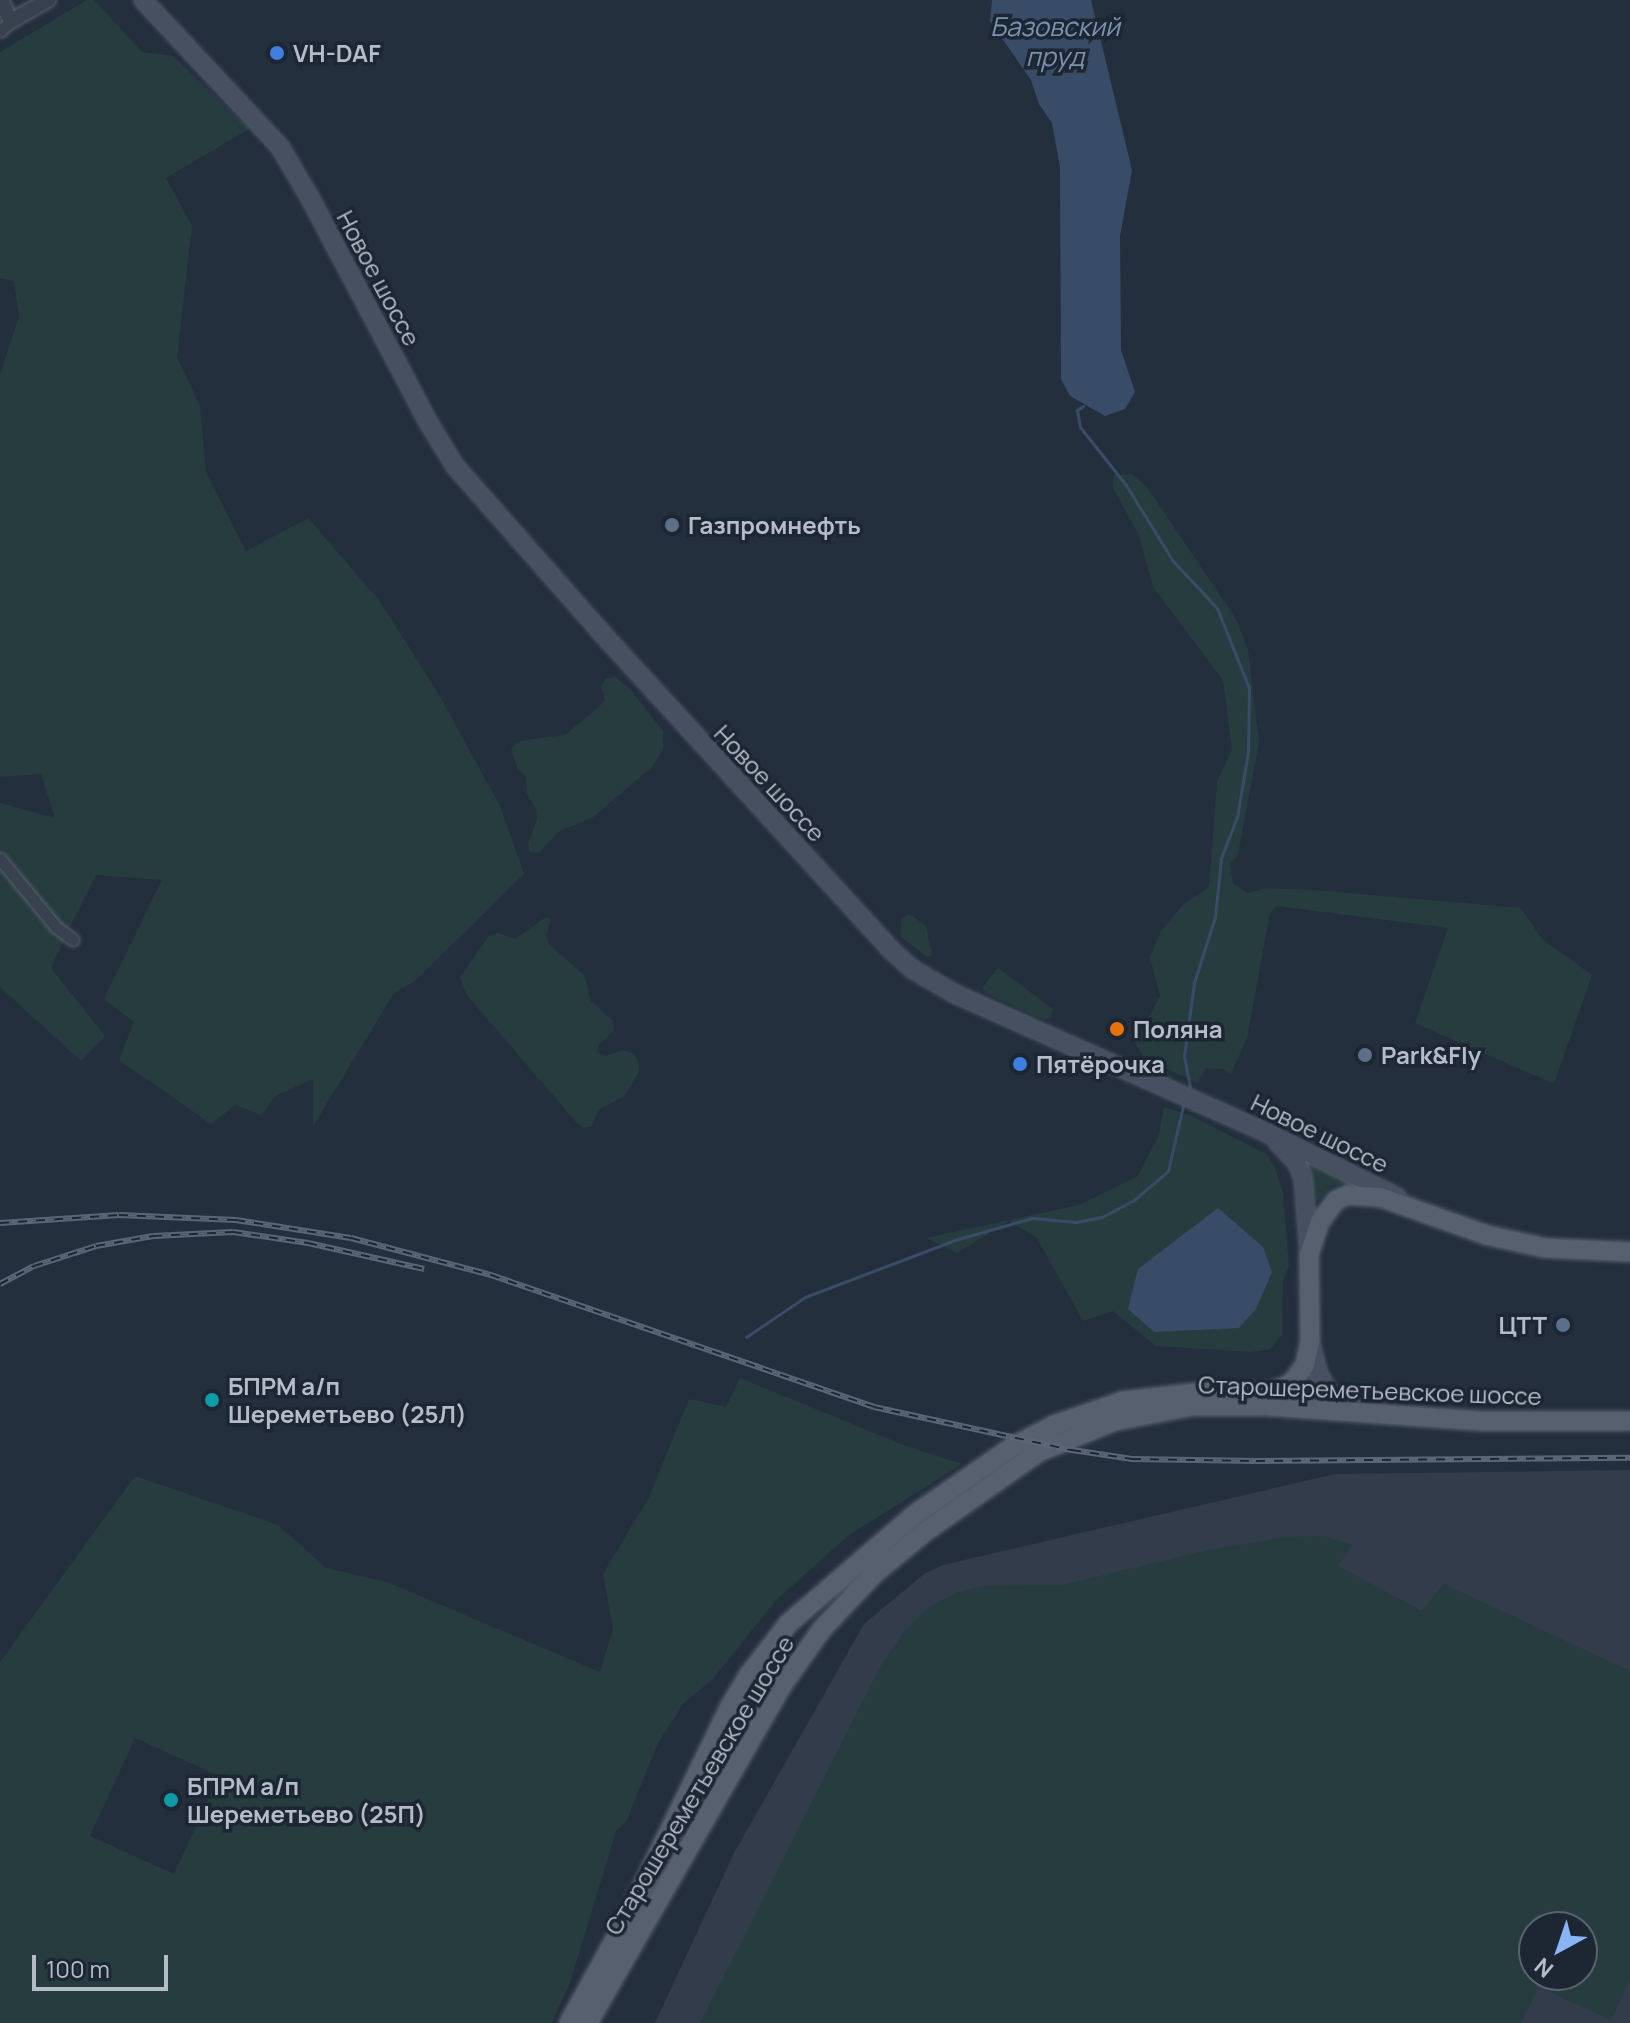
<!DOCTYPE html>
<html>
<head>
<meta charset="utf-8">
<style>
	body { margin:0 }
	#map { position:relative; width:1630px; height:2023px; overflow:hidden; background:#242f3e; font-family:Manrope,sans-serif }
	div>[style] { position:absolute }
	.airport>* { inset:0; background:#323c4b }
	.green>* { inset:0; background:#263c3f }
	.water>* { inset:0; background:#394c67 }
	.stream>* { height:3px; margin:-1.5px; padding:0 1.5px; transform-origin:1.5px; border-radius:1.5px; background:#394c67 }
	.roads { filter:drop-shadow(0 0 2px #565f6c) drop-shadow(0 0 2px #565f6c) }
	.minor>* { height:11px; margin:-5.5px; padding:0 5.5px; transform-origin:5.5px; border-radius:5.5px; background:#38414e }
	.tertiary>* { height:14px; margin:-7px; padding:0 7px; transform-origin:7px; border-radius:7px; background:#38414e }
	.secondary>* { height:16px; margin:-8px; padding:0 8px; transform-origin:8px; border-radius:8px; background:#465061 }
	.primary>* { height:18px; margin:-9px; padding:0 9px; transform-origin:9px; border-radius:9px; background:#56606e }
	.rail>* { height:6px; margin-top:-3px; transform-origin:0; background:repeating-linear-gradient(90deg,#1d2633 0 9px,#5a6575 0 18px); box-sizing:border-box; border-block:2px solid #5a6575 }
	.dots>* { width:22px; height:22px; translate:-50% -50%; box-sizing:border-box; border:4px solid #1d2633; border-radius:50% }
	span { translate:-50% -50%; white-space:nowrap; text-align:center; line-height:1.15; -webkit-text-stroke:7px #1d2633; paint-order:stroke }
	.poi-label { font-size:24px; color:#b4bcc9; font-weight:700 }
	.left { translate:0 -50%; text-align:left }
	.right { translate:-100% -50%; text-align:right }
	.street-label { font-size:24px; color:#b4bcc9 }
	.water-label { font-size:26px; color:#7c92b1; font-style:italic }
	.north { position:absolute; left:1518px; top:1911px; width:80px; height:80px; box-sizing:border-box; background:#1d2633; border:2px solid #59626f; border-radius:50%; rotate:220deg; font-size:22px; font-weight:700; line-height:32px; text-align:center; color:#b4bcc9 }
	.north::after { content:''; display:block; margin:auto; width:28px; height:36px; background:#8ab4f8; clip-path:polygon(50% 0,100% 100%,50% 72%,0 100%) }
	.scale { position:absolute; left:32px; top:1955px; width:136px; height:36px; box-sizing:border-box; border:4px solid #b4bcc9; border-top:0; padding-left:10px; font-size:24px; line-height:28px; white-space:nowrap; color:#b4bcc9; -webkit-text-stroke:6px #1d2633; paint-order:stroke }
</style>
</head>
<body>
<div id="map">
	<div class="airport">
		<div style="clip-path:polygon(evenodd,1630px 1470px,1630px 2023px,655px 2023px,734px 1853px,864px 1624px,924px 1574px,943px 1565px,1335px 1474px,1630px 1470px,1534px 1927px,1582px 1927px,1582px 1975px,1534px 1975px,1534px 1927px)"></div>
	</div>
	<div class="green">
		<div style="clip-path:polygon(87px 0,94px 0,142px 52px,174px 56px,249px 129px,166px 178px,192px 226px,177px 357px,200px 406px,206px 473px,246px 551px,308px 518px,378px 599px,437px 691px,500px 806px,524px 874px,415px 981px,394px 993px,313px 1126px,313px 1079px,276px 1096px,261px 1115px,235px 1105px,211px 1124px,119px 1060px,134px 1022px,104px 999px,162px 880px,96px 875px,67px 933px,51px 968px,105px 1036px,81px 1061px,0 987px,0 803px,55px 818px,41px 774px,0 777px,0 375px,19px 316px,14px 281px,0 278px,0 52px)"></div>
		<div style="clip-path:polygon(1132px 474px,1147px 487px,1236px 619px,1248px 650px,1259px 742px,1238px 855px,1230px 864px,1233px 883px,1247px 893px,1267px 888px,1313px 890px,1521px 908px,1542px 939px,1592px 975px,1554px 1084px,1415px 1023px,1448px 928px,1277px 906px,1270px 913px,1247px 1038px,1231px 1074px,1223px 1069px,1206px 1068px,1197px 1083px,1144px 1058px,1135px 1042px,1160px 996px,1150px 957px,1161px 931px,1183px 905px,1209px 887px,1217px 782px,1232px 750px,1223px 680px,1153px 587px,1139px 535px,1112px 486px,1114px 475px)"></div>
		<div style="clip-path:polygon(615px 677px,630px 689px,663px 731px,663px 750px,652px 767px,593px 817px,558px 832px,539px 853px,530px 852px,528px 844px,537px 819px,536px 809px,527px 793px,526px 776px,518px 769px,511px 750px,517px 742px,526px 740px,565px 735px,599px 707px,605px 699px,601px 686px,606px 679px)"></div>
		<div style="clip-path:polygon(910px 914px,926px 926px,932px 955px,927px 957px,900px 936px,902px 918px)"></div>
		<div style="clip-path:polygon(546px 917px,551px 920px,546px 936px,549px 944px,584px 975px,591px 1001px,613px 1021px,614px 1031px,600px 1043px,597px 1052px,606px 1056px,624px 1050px,634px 1054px,639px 1062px,639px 1072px,624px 1096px,598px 1110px,592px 1126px,583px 1128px,576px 1122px,466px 994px,460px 977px,489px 936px,498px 933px,515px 939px)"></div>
		<div style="clip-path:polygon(998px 968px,1053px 1009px,1051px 1017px,1044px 1020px,985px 993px,982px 988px)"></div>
		<div style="clip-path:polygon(1164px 1107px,1190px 1115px,1268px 1155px,1275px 1168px,1283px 1193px,1289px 1266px,1283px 1281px,1282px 1335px,1270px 1349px,1251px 1352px,1156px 1346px,1113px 1311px,1083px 1321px,1037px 1238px,1009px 1221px,957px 1253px,926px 1238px,1079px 1205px,1138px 1176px,1159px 1135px)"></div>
		<div style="clip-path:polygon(1302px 1155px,1351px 1183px,1333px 1186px,1313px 1205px)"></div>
		<div style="clip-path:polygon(evenodd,740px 1378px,906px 1446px,962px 1464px,848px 1536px,776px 1600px,712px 1680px,684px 1703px,658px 1743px,626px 1822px,616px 1831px,570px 1983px,552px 2023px,0 2023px,0 1662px,135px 1476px,278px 1525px,326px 1568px,387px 1582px,600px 1672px,613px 1629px,603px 1574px,649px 1497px,689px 1399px,726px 1407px,740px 1378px,135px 1738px,219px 1776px,174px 1874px,90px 1836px,135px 1738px)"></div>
		<div style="clip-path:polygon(evenodd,1324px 1536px,1353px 1545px,1338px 1566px,1422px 1611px,1444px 1584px,1630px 1671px,1630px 1979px,1611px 2020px,1539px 1987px,1521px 2023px,700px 2023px,879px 1669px,904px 1632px,930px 1606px,958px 1592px,985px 1586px,1062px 1585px,1209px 1550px,1287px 1537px,1324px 1536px,1534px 1927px,1582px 1927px,1582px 1975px,1534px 1975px,1534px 1927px)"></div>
	</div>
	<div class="water">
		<div style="clip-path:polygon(992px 0,1091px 0,1132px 170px,1120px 236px,1121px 350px,1135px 392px,1125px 409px,1105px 416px,1070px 396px,1061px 379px,1060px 167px,1052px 123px,1039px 104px,1031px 80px,990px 21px)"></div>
		<div style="clip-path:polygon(1218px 1208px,1263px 1247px,1272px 1272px,1256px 1309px,1239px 1328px,1154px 1332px,1128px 1309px,1138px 1269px)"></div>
	</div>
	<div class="stream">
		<div style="left:1083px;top:406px;width:7px;rotate:146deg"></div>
		<div style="left:1077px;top:410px;width:17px;rotate:80deg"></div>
		<div style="left:1080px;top:427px;width:74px;rotate:51.6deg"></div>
		<div style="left:1126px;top:485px;width:89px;rotate:58.3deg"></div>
		<div style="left:1173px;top:561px;width:64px;rotate:46.9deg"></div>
		<div style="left:1217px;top:608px;width:86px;rotate:68.2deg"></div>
		<div style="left:1249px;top:688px;width:64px;rotate:90.9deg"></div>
		<div style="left:1248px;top:752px;width:66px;rotate:99.6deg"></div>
		<div style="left:1237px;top:817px;width:44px;rotate:111.3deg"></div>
		<div style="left:1221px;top:858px;width:59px;rotate:95.8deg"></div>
		<div style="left:1215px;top:917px;width:69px;rotate:107.7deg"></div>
		<div style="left:1194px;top:983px;width:74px;rotate:97.8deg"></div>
		<div style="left:1184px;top:1056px;width:31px;rotate:79deg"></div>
		<div style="left:746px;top:1337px;width:71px;rotate:-34.1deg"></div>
		<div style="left:805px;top:1297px;width:164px;rotate:-20.8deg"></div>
		<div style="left:958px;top:1239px;width:77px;rotate:-15.8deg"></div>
		<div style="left:1032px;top:1218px;width:44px;rotate:5.2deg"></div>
		<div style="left:1076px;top:1222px;width:26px;rotate:-11deg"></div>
		<div style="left:1102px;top:1217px;width:36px;rotate:-28deg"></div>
		<div style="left:1134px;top:1200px;width:45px;rotate:-40.5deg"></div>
		<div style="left:1168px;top:1171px;width:67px;rotate:-77deg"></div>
	</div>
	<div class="roads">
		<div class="minor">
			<div style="left:0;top:31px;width:15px;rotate:-42deg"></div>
			<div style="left:0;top:859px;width:88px;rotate:50.5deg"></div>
			<div style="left:56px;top:927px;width:21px;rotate:37deg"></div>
		</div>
		<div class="tertiary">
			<div style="left:1px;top:0;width:23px;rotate:65deg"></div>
			<div style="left:11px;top:21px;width:43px;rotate:-29.6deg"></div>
		</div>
		<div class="secondary">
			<div style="left:143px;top:0;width:201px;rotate:47deg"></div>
			<div style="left:280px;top:147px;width:59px;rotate:59.5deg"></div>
			<div style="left:310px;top:198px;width:253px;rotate:62.2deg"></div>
			<div style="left:428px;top:422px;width:52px;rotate:58.5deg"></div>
			<div style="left:455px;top:466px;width:218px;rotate:48.7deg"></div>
			<div style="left:599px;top:630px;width:432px;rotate:47.6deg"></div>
			<div style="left:890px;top:949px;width:30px;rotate:42deg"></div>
			<div style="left:912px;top:969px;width:48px;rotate:30.3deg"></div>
			<div style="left:953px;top:993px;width:337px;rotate:24deg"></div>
			<div style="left:1261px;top:1130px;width:152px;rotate:26.2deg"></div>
			<div style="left:1278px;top:1143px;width:28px;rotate:46deg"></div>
			<div style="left:1297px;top:1163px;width:16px;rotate:68deg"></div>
			<div style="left:1303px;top:1178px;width:73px;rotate:85.3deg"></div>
			<div style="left:1310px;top:1342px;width:31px;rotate:75deg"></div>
			<div style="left:1318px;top:1372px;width:25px;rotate:63deg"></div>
			<div style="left:1329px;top:1394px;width:11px;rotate:45deg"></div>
			<div style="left:1337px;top:1402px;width:21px;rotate:19deg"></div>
		</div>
		<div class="primary">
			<div style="left:569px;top:2023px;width:129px;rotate:-61.2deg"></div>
			<div style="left:631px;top:1910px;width:225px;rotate:-64.1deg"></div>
			<div style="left:729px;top:1708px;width:37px;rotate:-59deg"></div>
			<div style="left:748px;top:1676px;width:67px;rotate:-52.3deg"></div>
			<div style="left:789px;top:1623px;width:165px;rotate:-40.8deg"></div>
			<div style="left:914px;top:1515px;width:119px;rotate:-34.8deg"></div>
			<div style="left:1012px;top:1447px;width:47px;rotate:-27.6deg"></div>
			<div style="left:1054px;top:1425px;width:73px;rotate:-19.2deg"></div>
			<div style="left:1123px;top:1401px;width:81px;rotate:-6.4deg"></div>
			<div style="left:1203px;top:1392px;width:58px;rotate:1deg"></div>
			<div style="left:1261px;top:1393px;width:25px;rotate:-14deg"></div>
			<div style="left:1285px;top:1387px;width:11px;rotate:-38deg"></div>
			<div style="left:1294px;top:1380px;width:19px;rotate:-54deg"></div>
			<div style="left:1305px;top:1365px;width:25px;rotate:-78deg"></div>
			<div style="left:1310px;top:1341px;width:86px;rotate:-90.7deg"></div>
			<div style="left:1309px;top:1255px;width:35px;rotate:-72deg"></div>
			<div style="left:1320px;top:1222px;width:27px;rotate:-54deg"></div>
			<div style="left:1336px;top:1200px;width:13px;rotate:-23deg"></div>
			<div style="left:1348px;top:1195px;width:32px;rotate:4deg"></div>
			<div style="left:1380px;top:1197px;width:113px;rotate:19.7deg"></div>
			<div style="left:1486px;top:1235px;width:60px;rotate:12.4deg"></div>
			<div style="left:1545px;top:1248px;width:85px;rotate:2.7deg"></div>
			<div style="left:588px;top:2023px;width:387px;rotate:-60.1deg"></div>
			<div style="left:781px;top:1687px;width:71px;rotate:-54.7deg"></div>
			<div style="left:822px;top:1629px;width:76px;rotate:-46.6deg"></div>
			<div style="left:874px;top:1574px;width:66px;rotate:-39.5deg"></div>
			<div style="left:925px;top:1532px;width:139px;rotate:-35.1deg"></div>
			<div style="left:1039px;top:1452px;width:82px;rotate:-22.2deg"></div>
			<div style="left:1115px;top:1421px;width:78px;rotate:-11deg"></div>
			<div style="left:1192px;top:1406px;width:75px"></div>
			<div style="left:1267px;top:1406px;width:214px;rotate:4deg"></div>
			<div style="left:1480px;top:1421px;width:150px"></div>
		</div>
	</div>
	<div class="rail">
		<div style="left:0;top:1223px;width:119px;rotate:-3.8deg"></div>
		<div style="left:119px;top:1215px;width:117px;rotate:2.4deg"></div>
		<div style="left:236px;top:1220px;width:116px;rotate:8.9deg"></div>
		<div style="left:351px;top:1238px;width:145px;rotate:14.8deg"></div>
		<div style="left:491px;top:1275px;width:405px;rotate:19deg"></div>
		<div style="left:874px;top:1407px;width:203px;rotate:12.3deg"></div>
		<div style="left:1072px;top:1450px;width:61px;rotate:8.5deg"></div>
		<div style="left:1132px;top:1459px;width:124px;rotate:0.9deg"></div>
		<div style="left:1256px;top:1461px;width:374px;rotate:-0.5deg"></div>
		<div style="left:0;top:1284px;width:38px;rotate:-28deg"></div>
		<div style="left:34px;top:1266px;width:65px;rotate:-17.9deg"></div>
		<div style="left:96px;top:1246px;width:58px;rotate:-10deg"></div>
		<div style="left:153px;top:1236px;width:80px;rotate:-2.9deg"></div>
		<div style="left:233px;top:1232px;width:76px;rotate:8.3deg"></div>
		<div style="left:308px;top:1243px;width:119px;rotate:12.6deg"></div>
	</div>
	<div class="dots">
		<div style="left:277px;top:53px;background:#3f7fe0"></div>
		<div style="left:672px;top:525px;background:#5c6f8a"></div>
		<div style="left:1117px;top:1029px;background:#e8710a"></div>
		<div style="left:1365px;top:1055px;background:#5c6f8a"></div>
		<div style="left:1020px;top:1064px;background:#3f7fe0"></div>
		<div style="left:1563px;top:1325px;background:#5c6f8a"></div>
		<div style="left:212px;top:1400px;background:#0f9aa8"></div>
		<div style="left:171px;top:1800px;background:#0f9aa8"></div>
	</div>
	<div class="poi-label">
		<span class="left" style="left:293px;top:53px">VH-DAF</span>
		<span class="left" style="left:688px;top:525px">Газпромнефть</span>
		<span class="left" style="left:1133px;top:1029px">Поляна</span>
		<span class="left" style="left:1381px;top:1055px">Park&amp;Fly</span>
		<span class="left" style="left:1036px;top:1064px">Пятёрочка</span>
		<span class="right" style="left:1547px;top:1325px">ЦТТ</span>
		<span class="left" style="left:228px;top:1400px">БПРМ а/п<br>Шереметьево (25Л)</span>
		<span class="left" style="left:187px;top:1800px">БПРМ а/п<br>Шереметьево (25П)</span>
	</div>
	<div class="street-label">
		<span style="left:379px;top:278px;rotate:62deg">Новое шоссе</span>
		<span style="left:770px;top:783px;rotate:47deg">Новое шоссе</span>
		<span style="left:1320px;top:1133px;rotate:26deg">Новое шоссе</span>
		<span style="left:1370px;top:1390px;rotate:2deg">Старошереметьевское шоссе</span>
		<span style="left:699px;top:1785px;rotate:-59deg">Старошереметьевское шоссе</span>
	</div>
	<div class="water-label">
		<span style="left:1055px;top:42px">Базовский<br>пруд</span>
	</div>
	<div class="north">N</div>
	<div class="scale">100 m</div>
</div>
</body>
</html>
